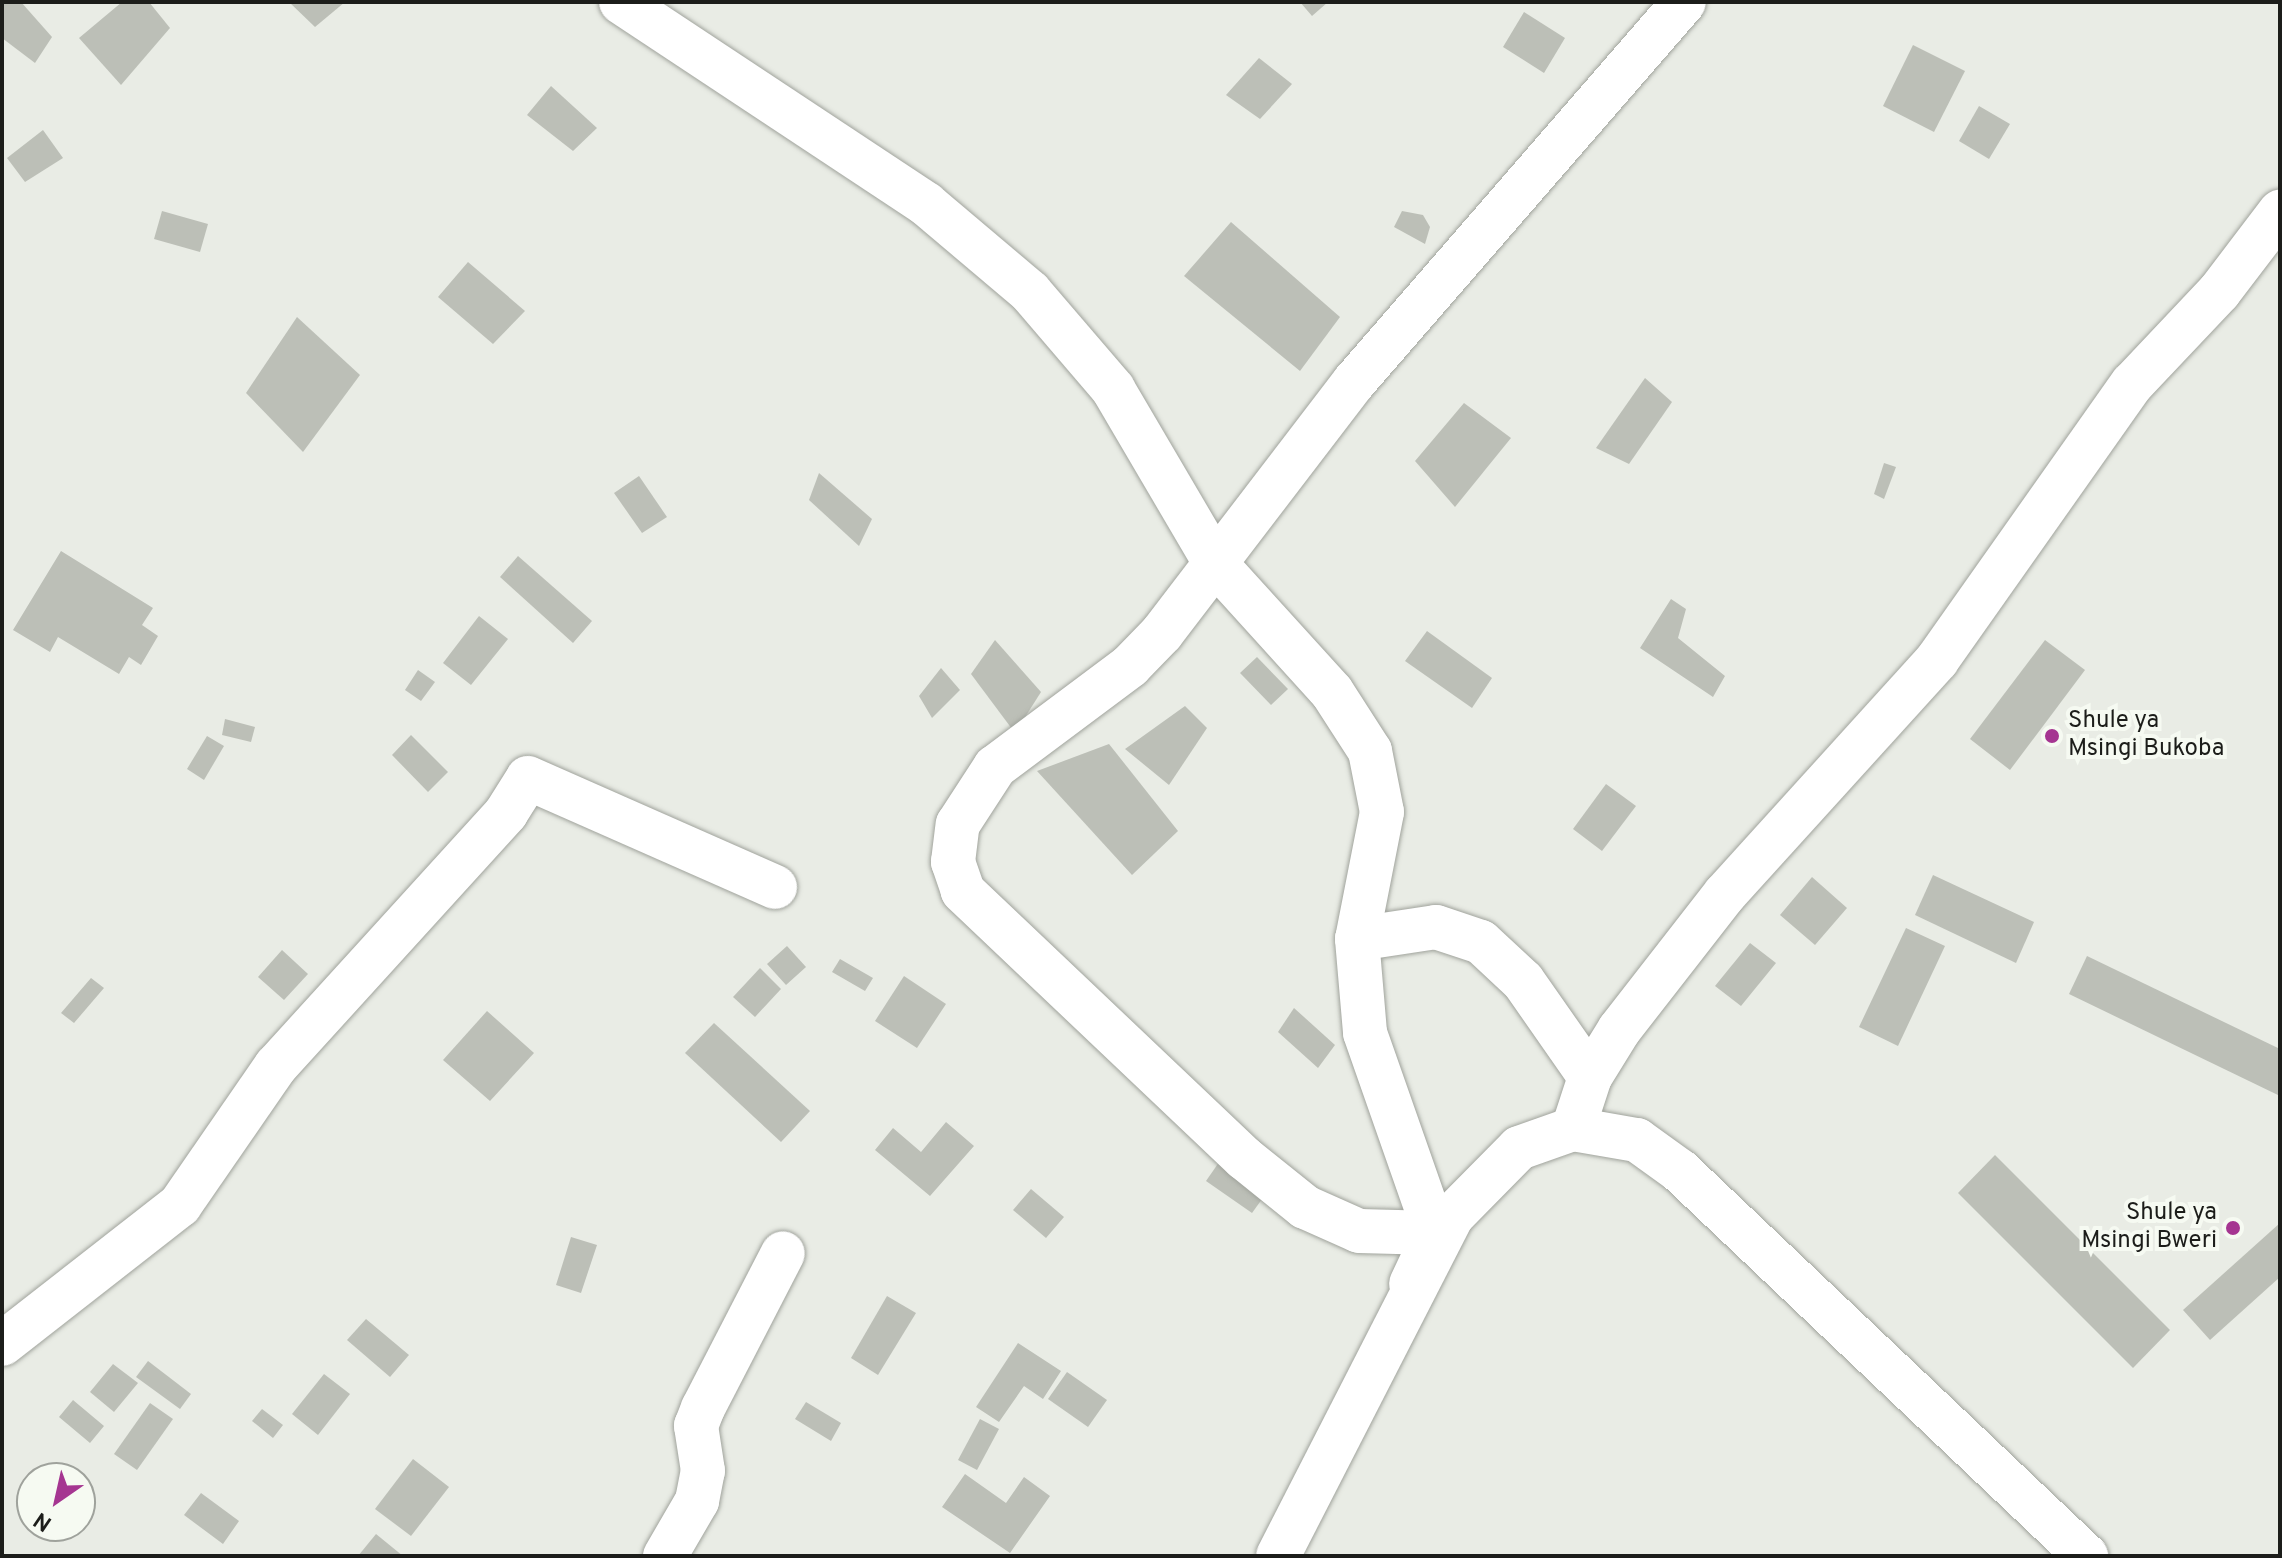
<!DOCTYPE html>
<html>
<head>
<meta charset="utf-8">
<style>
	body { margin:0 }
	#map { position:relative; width:2282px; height:1558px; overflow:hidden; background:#e9ece5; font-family:Overpass,sans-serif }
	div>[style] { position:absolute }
	.building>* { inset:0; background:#bcbfb7 }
	.roads { filter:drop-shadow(0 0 2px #a0a39c) drop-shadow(0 0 2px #a0a39c) }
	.street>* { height:44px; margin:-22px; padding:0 22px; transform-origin:22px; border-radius:22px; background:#fff }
	.dots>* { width:22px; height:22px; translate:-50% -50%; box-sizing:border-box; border:4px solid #f6faf2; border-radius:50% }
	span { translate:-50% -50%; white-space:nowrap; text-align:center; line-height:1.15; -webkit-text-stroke:8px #f6faf2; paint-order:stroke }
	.poi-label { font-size:24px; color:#1c1d1a }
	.left { translate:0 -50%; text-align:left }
	.right { translate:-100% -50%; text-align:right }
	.frame { position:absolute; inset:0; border:4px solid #1c1d1a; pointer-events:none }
	.north { position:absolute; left:16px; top:1462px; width:80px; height:80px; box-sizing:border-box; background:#f6faf2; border:2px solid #9fa29c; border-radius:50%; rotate:214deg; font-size:22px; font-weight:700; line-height:32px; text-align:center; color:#1c1d1a }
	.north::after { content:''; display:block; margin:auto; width:28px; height:36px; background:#a53591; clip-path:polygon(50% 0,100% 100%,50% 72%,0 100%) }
</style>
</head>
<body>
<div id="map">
	<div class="building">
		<div style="clip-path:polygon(2px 2px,21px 2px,52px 37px,35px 63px,2px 38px)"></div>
		<div style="clip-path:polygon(122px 2px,149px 2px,170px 28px,121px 85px,79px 38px)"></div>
		<div style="clip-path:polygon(289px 2px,345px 2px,315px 27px)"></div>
		<div style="clip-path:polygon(1300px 2px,1328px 2px,1312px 16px)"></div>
		<div style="clip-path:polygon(1524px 12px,1565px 38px,1544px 73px,1503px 47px)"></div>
		<div style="clip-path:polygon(1913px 45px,1965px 71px,1934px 132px,1883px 106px)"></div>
		<div style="clip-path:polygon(1259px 58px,1292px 84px,1260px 119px,1226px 95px)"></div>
		<div style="clip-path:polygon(551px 86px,597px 128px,573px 151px,527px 115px)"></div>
		<div style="clip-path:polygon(1979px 106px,2010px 124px,1989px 159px,1959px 141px)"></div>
		<div style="clip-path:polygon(43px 130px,63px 158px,25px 182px,7px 158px)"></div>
		<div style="clip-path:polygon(162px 211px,208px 224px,200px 252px,154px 239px)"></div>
		<div style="clip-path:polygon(1402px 211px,1423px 215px,1430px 227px,1425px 244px,1394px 227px)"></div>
		<div style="clip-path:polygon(1231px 222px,1340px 317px,1300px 371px,1184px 276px)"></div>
		<div style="clip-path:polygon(468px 262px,525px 311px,493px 344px,438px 297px)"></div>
		<div style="clip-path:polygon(297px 317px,360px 375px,303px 452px,246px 393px)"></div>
		<div style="clip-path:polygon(1645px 378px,1672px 402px,1629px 464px,1596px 448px)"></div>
		<div style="clip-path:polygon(1464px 403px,1511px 438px,1455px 507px,1415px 461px)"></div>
		<div style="clip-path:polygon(1884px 463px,1896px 467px,1884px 499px,1874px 494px)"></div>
		<div style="clip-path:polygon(819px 473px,872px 519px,859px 546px,809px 500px)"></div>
		<div style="clip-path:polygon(639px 476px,667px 517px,642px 533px,614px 493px)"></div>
		<div style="clip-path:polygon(61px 551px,153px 608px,142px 625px,158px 636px,141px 665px,129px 657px,119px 674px,58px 637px,50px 652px,13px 630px)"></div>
		<div style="clip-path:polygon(518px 556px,592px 621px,573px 643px,500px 577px)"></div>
		<div style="clip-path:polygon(1671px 599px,1686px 609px,1678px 638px,1725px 676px,1713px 697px,1640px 648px)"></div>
		<div style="clip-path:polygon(479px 616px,508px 639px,471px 685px,443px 663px)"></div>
		<div style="clip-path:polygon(1427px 631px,1492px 678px,1472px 708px,1405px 661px)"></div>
		<div style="clip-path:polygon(995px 640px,1041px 692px,1015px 733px,971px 674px)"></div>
		<div style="clip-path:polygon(2045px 640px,2085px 670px,2010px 770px,1970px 739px)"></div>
		<div style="clip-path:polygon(1257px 657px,1288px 689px,1271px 705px,1240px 673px)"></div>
		<div style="clip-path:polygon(941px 668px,960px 690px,932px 718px,919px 696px)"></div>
		<div style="clip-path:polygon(418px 670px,435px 682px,421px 701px,405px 690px)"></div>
		<div style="clip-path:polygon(1185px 706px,1207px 728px,1169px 785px,1125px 749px)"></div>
		<div style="clip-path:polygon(225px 719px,255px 727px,251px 742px,222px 735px)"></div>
		<div style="clip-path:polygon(411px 735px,448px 772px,428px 792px,392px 755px)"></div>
		<div style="clip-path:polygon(207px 736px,224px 746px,204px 780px,187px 769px)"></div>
		<div style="clip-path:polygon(1109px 744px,1178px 831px,1132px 875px,1037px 771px)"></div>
		<div style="clip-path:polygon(1606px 784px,1636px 806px,1602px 851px,1573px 829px)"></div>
		<div style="clip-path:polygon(1933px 875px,2034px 922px,2016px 963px,1915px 915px)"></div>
		<div style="clip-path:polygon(1812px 877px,1847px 908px,1815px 945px,1780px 915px)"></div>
		<div style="clip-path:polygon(1906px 928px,1945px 946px,1898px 1046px,1859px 1027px)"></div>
		<div style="clip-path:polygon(1750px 943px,1776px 963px,1741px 1006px,1715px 986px)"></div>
		<div style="clip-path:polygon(787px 946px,806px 967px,786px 985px,767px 964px)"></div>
		<div style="clip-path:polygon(282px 950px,308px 974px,284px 1000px,258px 977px)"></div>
		<div style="clip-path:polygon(2087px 956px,2280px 1049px,2280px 1096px,2069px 994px)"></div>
		<div style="clip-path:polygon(840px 959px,873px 978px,865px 991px,832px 972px)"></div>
		<div style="clip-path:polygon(760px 968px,781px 989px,755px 1017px,733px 997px)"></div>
		<div style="clip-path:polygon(904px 976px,946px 1004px,917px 1048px,875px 1021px)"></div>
		<div style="clip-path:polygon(91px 978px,104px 988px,74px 1023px,61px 1013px)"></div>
		<div style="clip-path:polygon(1294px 1008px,1335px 1045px,1318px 1068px,1278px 1032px)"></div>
		<div style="clip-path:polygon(487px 1011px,534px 1053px,490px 1101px,443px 1060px)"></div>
		<div style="clip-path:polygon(714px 1023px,810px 1111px,781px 1142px,685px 1053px)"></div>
		<div style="clip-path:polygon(946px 1122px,974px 1146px,930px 1196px,875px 1150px,893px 1128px,921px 1152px)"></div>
		<div style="clip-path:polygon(1224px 1155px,1270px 1188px,1252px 1213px,1206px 1181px)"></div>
		<div style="clip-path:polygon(1995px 1155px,2170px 1330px,2133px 1368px,1958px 1193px)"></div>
		<div style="clip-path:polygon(1031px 1189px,1064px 1217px,1046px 1238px,1013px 1210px)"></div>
		<div style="clip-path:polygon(2280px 1223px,2280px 1277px,2210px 1340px,2183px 1310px)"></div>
		<div style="clip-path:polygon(571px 1237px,597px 1245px,581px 1293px,556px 1285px)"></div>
		<div style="clip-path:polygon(887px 1296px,916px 1313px,878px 1375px,851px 1358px)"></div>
		<div style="clip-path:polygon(366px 1319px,409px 1355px,390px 1377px,347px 1340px)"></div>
		<div style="clip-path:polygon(1018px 1343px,1061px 1371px,1043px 1399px,1024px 1386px,999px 1422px,976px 1407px)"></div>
		<div style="clip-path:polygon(148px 1361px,191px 1394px,180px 1409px,136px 1377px)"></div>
		<div style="clip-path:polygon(113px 1364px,138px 1383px,114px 1412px,90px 1392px)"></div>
		<div style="clip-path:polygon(1067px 1372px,1107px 1400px,1088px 1427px,1048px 1399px)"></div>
		<div style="clip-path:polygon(324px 1374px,350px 1394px,318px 1435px,292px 1414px)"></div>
		<div style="clip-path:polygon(73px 1400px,104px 1426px,90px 1443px,59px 1417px)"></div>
		<div style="clip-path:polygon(806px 1402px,841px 1423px,831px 1441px,795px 1419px)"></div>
		<div style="clip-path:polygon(150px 1403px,173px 1419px,137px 1470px,114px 1454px)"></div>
		<div style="clip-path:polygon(262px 1409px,283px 1425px,273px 1438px,252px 1421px)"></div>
		<div style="clip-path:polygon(980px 1419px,999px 1429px,977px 1470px,958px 1460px)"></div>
		<div style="clip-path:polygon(413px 1459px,449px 1487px,411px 1536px,375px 1509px)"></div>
		<div style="clip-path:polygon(965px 1474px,1006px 1503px,1024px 1477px,1050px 1496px,1010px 1553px,942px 1507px)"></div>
		<div style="clip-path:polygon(201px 1493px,239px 1521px,223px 1544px,184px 1515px)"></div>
		<div style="clip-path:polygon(376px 1534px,403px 1556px,358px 1556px)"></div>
	</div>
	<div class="roads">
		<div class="street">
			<div style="left:621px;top:2px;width:366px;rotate:33.5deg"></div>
			<div style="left:926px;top:204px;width:136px;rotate:40.2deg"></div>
			<div style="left:1030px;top:292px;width:128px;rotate:49.4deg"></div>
			<div style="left:1113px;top:389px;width:202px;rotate:59.6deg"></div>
			<div style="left:1215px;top:563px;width:174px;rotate:47.8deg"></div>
			<div style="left:1332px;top:692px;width:70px;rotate:57.2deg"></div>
			<div style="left:1370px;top:751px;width:62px;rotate:78.9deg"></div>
			<div style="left:1382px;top:812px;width:129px;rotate:101.1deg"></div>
			<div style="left:1357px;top:939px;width:94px;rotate:85.1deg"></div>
			<div style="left:1365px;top:1033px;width:212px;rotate:70.7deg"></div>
			<div style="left:1435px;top:1233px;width:56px;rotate:115.2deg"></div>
			<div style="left:1357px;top:939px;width:80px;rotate:-8.6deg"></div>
			<div style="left:1436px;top:927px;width:47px;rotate:18.4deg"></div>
			<div style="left:1481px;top:942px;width:57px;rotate:42.9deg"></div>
			<div style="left:1523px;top:981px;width:117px;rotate:55.1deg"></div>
			<div style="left:1573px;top:1129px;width:55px;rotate:-71.9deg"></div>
			<div style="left:1590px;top:1077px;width:55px;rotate:-58.3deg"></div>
			<div style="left:1619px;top:1030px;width:172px;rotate:-52.1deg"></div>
			<div style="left:1725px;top:894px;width:316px;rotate:-47.8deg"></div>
			<div style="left:1937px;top:660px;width:338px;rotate:-54.8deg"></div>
			<div style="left:2132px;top:384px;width:127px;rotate:-46.6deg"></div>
			<div style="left:2219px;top:292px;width:101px;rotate:-52.7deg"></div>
			<div style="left:1435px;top:1233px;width:76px;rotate:-178.5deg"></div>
			<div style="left:1359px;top:1231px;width:59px;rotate:-156deg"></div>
			<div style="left:1305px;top:1207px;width:78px;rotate:-141.2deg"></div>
			<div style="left:1244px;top:1158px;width:388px;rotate:-136.5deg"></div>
			<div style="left:963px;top:891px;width:31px;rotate:-109deg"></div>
			<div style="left:953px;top:862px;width:38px;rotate:-83deg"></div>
			<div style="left:958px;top:824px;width:68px;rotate:-57deg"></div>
			<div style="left:995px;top:767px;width:169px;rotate:-36.8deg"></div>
			<div style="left:1130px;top:666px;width:46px;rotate:-45.9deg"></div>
			<div style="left:1162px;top:633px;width:316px;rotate:-52.6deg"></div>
			<div style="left:1354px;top:382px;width:503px;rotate:-49.03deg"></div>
			<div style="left:2px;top:1344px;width:226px;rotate:-38deg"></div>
			<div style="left:180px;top:1205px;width:169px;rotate:-55.4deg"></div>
			<div style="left:276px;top:1066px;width:342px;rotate:-47.7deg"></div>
			<div style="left:506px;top:813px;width:41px;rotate:-57.8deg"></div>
			<div style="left:528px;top:778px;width:270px;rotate:23.8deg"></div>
			<div style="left:665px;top:1556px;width:64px;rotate:-59.8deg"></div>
			<div style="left:697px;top:1501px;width:31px;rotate:-79deg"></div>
			<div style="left:703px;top:1471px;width:46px;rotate:-98.8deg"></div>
			<div style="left:696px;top:1426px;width:19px;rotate:-69deg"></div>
			<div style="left:703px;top:1408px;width:174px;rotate:-62.7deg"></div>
			<div style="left:1278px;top:1556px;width:382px;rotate:-62.9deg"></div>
			<div style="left:1452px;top:1216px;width:95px;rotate:-45.4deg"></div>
			<div style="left:1519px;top:1148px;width:57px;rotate:-19.4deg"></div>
			<div style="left:1573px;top:1129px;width:65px;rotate:9.8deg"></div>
			<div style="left:1637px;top:1140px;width:53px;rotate:35.8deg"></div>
			<div style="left:1680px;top:1171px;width:560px;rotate:43.48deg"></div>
		</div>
	</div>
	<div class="dots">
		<div style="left:2052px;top:736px;background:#a53591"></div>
		<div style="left:2233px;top:1228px;background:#a53591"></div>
	</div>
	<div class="poi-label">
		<span class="left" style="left:2068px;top:736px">Shule ya<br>Msingi Bukoba</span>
		<span class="right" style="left:2217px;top:1228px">Shule ya<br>Msingi Bweri</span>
	</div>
	<div class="frame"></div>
	<div class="north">N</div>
</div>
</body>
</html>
